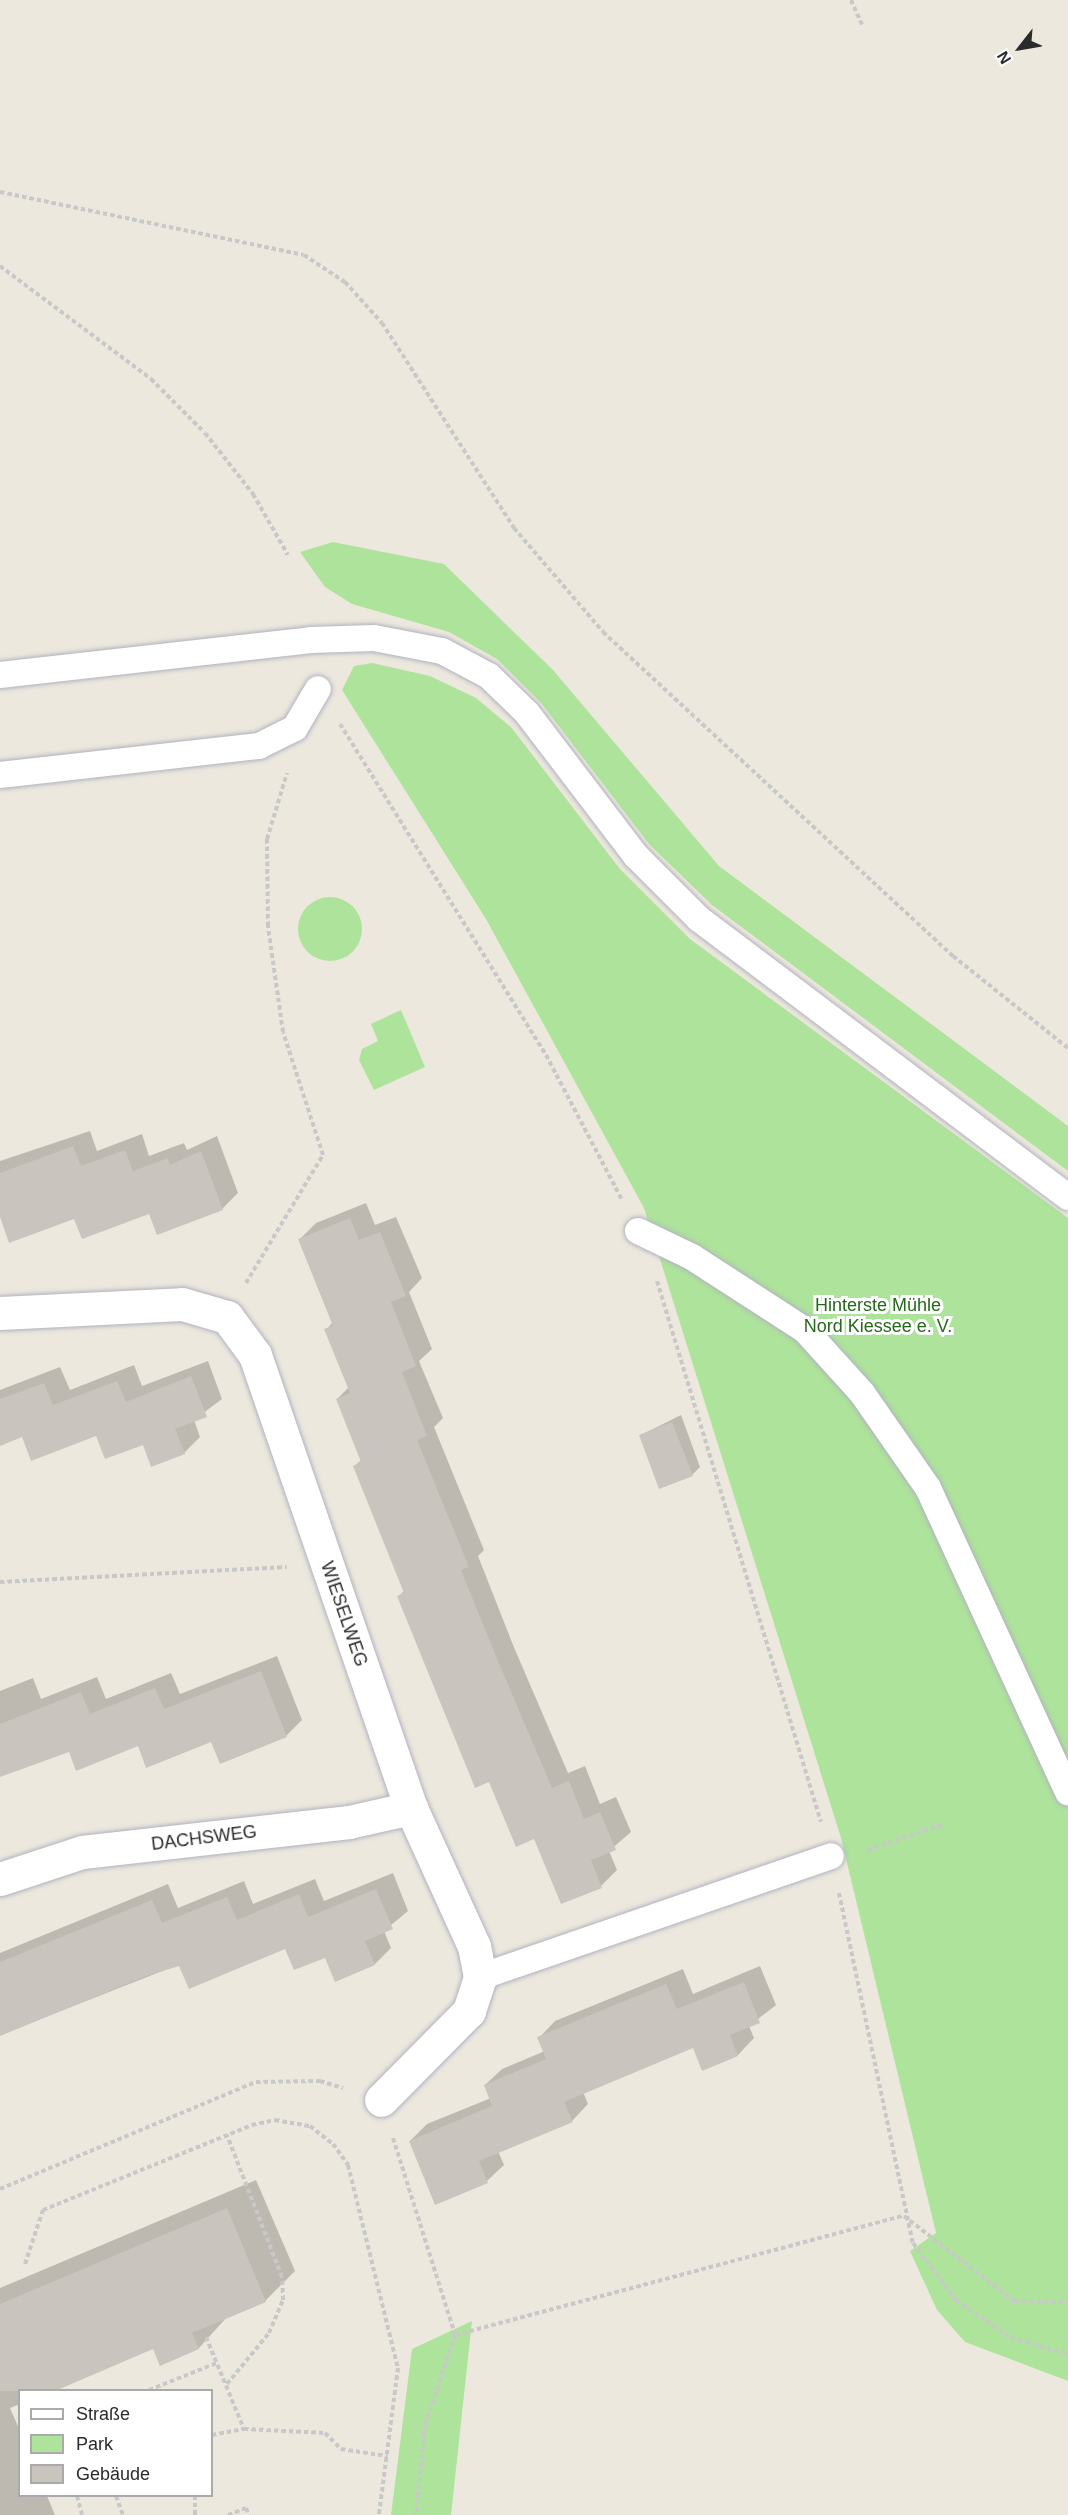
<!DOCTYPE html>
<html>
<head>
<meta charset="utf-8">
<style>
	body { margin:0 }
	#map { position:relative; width:1068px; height:2515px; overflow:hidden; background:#ede8de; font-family:Helvetica,sans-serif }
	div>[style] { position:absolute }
	.green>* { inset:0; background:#aee39b }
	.round { border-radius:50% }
	.shadow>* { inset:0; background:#0003 }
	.building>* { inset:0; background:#c9c4bd }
	.path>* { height:4px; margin-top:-2px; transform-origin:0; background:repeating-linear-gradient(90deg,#c8c8c8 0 4.5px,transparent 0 7.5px) }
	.roads { filter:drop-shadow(0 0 2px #b1b3bf) drop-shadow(0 0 2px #b1b3bf) }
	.lane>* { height:26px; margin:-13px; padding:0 13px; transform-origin:13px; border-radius:13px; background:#fff }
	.street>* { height:33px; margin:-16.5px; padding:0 16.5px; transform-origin:16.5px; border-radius:16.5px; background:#fff }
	span { translate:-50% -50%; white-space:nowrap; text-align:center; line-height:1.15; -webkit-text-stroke:6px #fff; paint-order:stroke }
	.park-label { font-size:18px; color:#25691b }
	.street-label { font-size:18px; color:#2b2b2b }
	.legend { position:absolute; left:18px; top:2389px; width:195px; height:108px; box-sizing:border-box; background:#fff; border:2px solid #aaa; margin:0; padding:8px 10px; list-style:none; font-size:18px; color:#2b2b2b }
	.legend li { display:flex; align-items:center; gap:12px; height:30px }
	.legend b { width:30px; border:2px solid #aaa }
	.north { position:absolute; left:990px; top:18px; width:60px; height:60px; -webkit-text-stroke:4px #fff; paint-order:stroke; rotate:239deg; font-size:16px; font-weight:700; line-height:24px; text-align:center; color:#2b2b2b }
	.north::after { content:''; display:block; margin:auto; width:21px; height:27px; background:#2b2b2b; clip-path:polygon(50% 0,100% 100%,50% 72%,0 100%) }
</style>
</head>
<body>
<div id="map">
	<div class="green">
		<div style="clip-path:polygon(333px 542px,444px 564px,553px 670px,719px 866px,1068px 1126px,1068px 1171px,712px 905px,649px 844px,542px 704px,497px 659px,449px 632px,352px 604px,325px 587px,300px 552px)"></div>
		<div style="clip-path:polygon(372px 663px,430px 676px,476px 698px,511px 727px,620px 869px,690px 939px,1068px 1218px,1068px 2381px,965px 2342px,937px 2310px,910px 2251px,936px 2233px,841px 1838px,644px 1208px,486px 919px,342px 690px,354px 666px)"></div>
		<div class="round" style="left:298px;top:897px;width:64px;height:64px"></div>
		<div style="clip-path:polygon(401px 1010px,425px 1067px,374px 1090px,359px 1060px,362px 1049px,378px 1041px,371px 1024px)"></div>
		<div style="clip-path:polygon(472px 2321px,451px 2515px,391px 2515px,412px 2349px)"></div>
	</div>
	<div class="shadow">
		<div style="clip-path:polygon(90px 1131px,97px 1151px,142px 1134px,149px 1156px,184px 1143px,187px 1150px,217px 1136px,238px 1193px,222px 1209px,0 1217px,0 1161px)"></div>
		<div style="clip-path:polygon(366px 1203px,375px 1225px,396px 1217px,422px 1278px,409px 1292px,432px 1349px,419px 1361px,443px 1418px,434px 1427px,484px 1550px,478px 1556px,513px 1645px,568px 1773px,585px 1766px,600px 1804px,616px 1797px,631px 1832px,609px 1851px,617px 1870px,601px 1886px,535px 1837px,490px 1780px,399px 1596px,405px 1590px,355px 1466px,362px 1459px,337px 1399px,349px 1387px,326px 1330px,333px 1322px,300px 1239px,316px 1223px)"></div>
		<div style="clip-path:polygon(208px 1361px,222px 1399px,194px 1420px,200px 1437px,184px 1453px,96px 1434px,23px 1435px,0 1444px,0 1390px,60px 1367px,70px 1390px,134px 1365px,142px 1386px)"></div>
		<div style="clip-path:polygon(681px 1415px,700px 1467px,692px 1475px,641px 1435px)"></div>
		<div style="clip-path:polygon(277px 1656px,302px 1720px,286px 1736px,70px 1750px,0 1776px,0 1691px,33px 1678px,41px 1699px,97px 1677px,106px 1699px,171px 1673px,180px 1694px)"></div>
		<div style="clip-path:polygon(393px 1873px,408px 1911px,384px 1931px,391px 1948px,375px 1964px,286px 1947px,180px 1964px,0 2035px,0 1953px,168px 1884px,178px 1908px,244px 1881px,253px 1904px,315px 1879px,324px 1901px)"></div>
		<div style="clip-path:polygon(760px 1966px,776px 2005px,749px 2026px,754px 2038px,738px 2055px,703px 2069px,693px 2046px,583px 2092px,588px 2104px,572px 2121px,498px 2151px,504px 2165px,487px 2181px,436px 2203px,410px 2141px,427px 2124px,491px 2098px,485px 2085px,502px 2069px,545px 2051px,539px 2038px,555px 2021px,683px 1969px,693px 1994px)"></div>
		<div style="clip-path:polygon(256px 2180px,295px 2271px,265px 2301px,227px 2317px,199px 2348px,161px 2364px,153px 2348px,20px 2390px,20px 2404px,10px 2408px,20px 2431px,20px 2496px,47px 2496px,55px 2515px,0 2515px,0 2288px)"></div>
	</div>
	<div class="building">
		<div style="clip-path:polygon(73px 1146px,81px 1166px,125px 1150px,133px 1171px,168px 1158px,170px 1165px,201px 1151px,223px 1210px,157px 1235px,149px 1214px,82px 1239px,74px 1219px,9px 1243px,0 1217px,0 1173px)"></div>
		<div style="clip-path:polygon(350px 1218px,359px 1240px,380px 1232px,406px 1296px,391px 1302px,416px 1366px,402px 1372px,427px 1436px,417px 1440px,469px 1567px,461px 1570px,498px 1661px,552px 1788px,569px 1781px,584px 1819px,600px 1812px,616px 1850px,591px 1860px,602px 1888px,561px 1904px,534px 1839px,516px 1847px,489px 1782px,475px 1788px,397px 1596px,404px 1593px,353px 1466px,361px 1462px,336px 1399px,350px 1393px,324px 1329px,333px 1326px,298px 1239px)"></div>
		<div style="clip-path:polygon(191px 1376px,207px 1417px,175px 1429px,185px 1454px,151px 1467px,143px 1445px,105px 1459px,96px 1436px,31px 1461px,22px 1437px,0 1446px,0 1399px,44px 1383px,53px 1405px,117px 1381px,126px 1402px)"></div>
		<div style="clip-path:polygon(672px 1422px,693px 1476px,659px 1489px,639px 1435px)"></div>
		<div style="clip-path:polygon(261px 1671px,287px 1737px,220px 1764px,211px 1742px,146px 1768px,138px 1746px,76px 1771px,69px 1752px,0 1777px,0 1724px,81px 1692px,90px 1714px,155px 1688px,164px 1709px)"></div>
		<div style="clip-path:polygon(376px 1889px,393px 1929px,365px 1941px,375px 1965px,335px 1982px,325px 1958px,294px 1970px,285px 1949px,189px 1989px,179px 1966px,146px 1976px,0 2036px,0 1962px,152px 1900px,162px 1923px,227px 1897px,237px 1920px,299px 1894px,308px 1917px)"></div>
		<div style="clip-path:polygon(744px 1982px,760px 2023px,730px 2035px,738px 2056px,702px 2071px,693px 2048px,564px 2102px,573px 2122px,479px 2161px,488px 2183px,435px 2205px,409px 2141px,492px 2106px,484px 2085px,546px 2059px,537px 2037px,666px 1984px,677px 2009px)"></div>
		<div style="clip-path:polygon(227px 2208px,266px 2302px,192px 2333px,199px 2349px,160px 2366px,153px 2349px,55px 2391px,0 2391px,0 2304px)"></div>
	</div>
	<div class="path">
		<div style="left:851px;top:0;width:27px;rotate:66deg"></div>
		<div style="left:0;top:192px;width:310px;rotate:11.7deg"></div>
		<div style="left:304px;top:255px;width:49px;rotate:33.4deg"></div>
		<div style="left:345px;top:282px;width:55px;rotate:47.9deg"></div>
		<div style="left:382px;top:323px;width:244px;rotate:57.2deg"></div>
		<div style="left:514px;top:528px;width:137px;rotate:49.4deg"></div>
		<div style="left:603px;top:632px;width:477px;rotate:42.8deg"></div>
		<div style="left:953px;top:956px;width:147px;rotate:38.7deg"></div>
		<div style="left:0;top:266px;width:189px;rotate:36.8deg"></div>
		<div style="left:151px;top:379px;width:76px;rotate:45deg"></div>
		<div style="left:205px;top:433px;width:78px;rotate:51.8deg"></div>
		<div style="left:253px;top:494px;width:70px;rotate:60.2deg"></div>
		<div style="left:340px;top:724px;width:390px;rotate:58.1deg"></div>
		<div style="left:546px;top:1055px;width:164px;rotate:62.3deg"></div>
		<div style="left:657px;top:1281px;width:565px;rotate:73.14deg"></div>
		<div style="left:246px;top:1283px;width:149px;rotate:-59deg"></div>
		<div style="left:323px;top:1155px;width:129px;rotate:-108deg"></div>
		<div style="left:283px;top:1032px;width:107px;rotate:-98.1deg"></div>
		<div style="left:268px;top:926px;width:87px;rotate:-90.7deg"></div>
		<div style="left:267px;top:839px;width:69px;rotate:-73.1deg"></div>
		<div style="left:0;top:1582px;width:287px;rotate:-3deg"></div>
		<div style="left:867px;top:1850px;width:81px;rotate:-18.7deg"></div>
		<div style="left:839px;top:1893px;width:358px;rotate:78.1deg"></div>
		<div style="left:913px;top:2243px;width:71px;rotate:53deg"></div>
		<div style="left:956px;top:2300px;width:67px;rotate:34.6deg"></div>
		<div style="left:1011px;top:2338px;width:59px;rotate:15.7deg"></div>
		<div style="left:393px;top:2138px;width:207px;rotate:72.5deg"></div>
		<div style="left:455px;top:2335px;width:95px;rotate:108.4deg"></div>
		<div style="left:425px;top:2425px;width:90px;rotate:95.7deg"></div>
		<div style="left:0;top:2189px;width:277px;rotate:-22.7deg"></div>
		<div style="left:256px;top:2082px;width:64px;rotate:-0.9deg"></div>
		<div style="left:320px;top:2081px;width:24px;rotate:17deg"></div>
		<div style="left:904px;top:2216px;width:139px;rotate:37.7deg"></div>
		<div style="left:1014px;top:2301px;width:54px;rotate:1.1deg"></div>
		<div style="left:25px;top:2264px;width:57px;rotate:-71.6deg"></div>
		<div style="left:43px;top:2210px;width:226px;rotate:-22.1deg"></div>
		<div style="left:252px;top:2125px;width:24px;rotate:-12deg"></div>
		<div style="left:275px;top:2120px;width:36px;rotate:10deg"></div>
		<div style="left:310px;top:2126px;width:29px;rotate:38deg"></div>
		<div style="left:333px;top:2144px;width:26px;rotate:54deg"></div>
		<div style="left:348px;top:2165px;width:209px;rotate:76.2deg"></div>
		<div style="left:398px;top:2368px;width:148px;rotate:97.4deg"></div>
		<div style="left:455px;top:2335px;width:464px;rotate:-14.9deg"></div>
		<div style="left:206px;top:2337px;width:100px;rotate:67.6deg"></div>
		<div style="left:227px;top:2384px;width:66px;rotate:-50.5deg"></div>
		<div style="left:269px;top:2333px;width:36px;rotate:-67deg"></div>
		<div style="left:283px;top:2300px;width:23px;rotate:-92deg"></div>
		<div style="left:282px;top:2277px;width:152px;rotate:-111.2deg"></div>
		<div style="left:149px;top:2390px;width:73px;rotate:-21.7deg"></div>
		<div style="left:212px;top:2435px;width:33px;rotate:-11deg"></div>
		<div style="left:244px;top:2429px;width:81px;rotate:2.8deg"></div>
		<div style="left:325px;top:2433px;width:23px;rotate:45deg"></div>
		<div style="left:341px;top:2449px;width:47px;rotate:8.7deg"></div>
		<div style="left:77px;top:2496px;width:20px;rotate:75deg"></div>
		<div style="left:116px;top:2496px;width:20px;rotate:70deg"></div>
		<div style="left:195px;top:2515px;width:19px;rotate:-90deg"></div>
		<div style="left:228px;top:2515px;width:19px;rotate:-21deg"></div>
		<div style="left:246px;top:2508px;width:8px;rotate:67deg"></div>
	</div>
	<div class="roads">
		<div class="lane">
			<div style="left:0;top:675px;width:313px;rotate:-6.4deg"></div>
			<div style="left:311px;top:640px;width:63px;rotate:-1.8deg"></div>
			<div style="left:374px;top:638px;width:69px;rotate:10.8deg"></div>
			<div style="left:442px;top:651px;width:53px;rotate:28deg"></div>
			<div style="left:489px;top:676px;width:53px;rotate:44.2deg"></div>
			<div style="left:527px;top:713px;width:180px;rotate:52.7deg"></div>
			<div style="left:636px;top:856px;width:89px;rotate:45deg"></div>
			<div style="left:699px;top:919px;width:462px;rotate:37deg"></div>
			<div style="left:0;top:775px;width:261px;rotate:-6.4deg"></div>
			<div style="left:259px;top:746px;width:40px;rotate:-26.6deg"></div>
			<div style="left:295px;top:728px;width:45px;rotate:-59.5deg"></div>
			<div style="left:638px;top:1231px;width:60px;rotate:25.7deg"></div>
			<div style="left:692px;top:1257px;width:135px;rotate:32.9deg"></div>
			<div style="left:805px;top:1330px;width:85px;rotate:47.9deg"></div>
			<div style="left:862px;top:1393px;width:116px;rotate:55.2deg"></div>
			<div style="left:928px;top:1488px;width:335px;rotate:65.3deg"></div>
			<div style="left:480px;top:1977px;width:371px;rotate:-19deg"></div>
		</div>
		<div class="street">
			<div style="left:0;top:1313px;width:182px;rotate:-2.8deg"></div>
			<div style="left:182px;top:1304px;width:47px;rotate:16.1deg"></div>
			<div style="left:227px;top:1317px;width:47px;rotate:53.6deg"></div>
			<div style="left:255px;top:1355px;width:479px;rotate:71deg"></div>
			<div style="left:411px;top:1808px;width:152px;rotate:65.5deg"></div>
			<div style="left:474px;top:1946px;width:32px;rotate:79deg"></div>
			<div style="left:480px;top:1977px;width:36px;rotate:108deg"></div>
			<div style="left:469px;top:2011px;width:125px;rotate:134.7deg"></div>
			<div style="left:0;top:1879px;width:86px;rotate:-18.2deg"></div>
			<div style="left:82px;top:1852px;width:269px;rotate:-6.4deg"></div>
			<div style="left:349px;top:1822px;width:64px;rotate:-12.7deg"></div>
		</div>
	</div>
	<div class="park-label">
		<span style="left:878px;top:1316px">Hinterste Mühle<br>Nord Kiessee e. V.</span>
	</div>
	<div class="street-label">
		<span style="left:344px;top:1614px;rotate:71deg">WIESELWEG</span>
		<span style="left:204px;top:1838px;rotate:-7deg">DACHSWEG</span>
	</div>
	<ul class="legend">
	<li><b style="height:8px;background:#fff"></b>Straße</li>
	<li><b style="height:16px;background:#aee39b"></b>Park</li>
	<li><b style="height:16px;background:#c9c4bd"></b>Gebäude</li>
	</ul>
	<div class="north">N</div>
</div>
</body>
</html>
